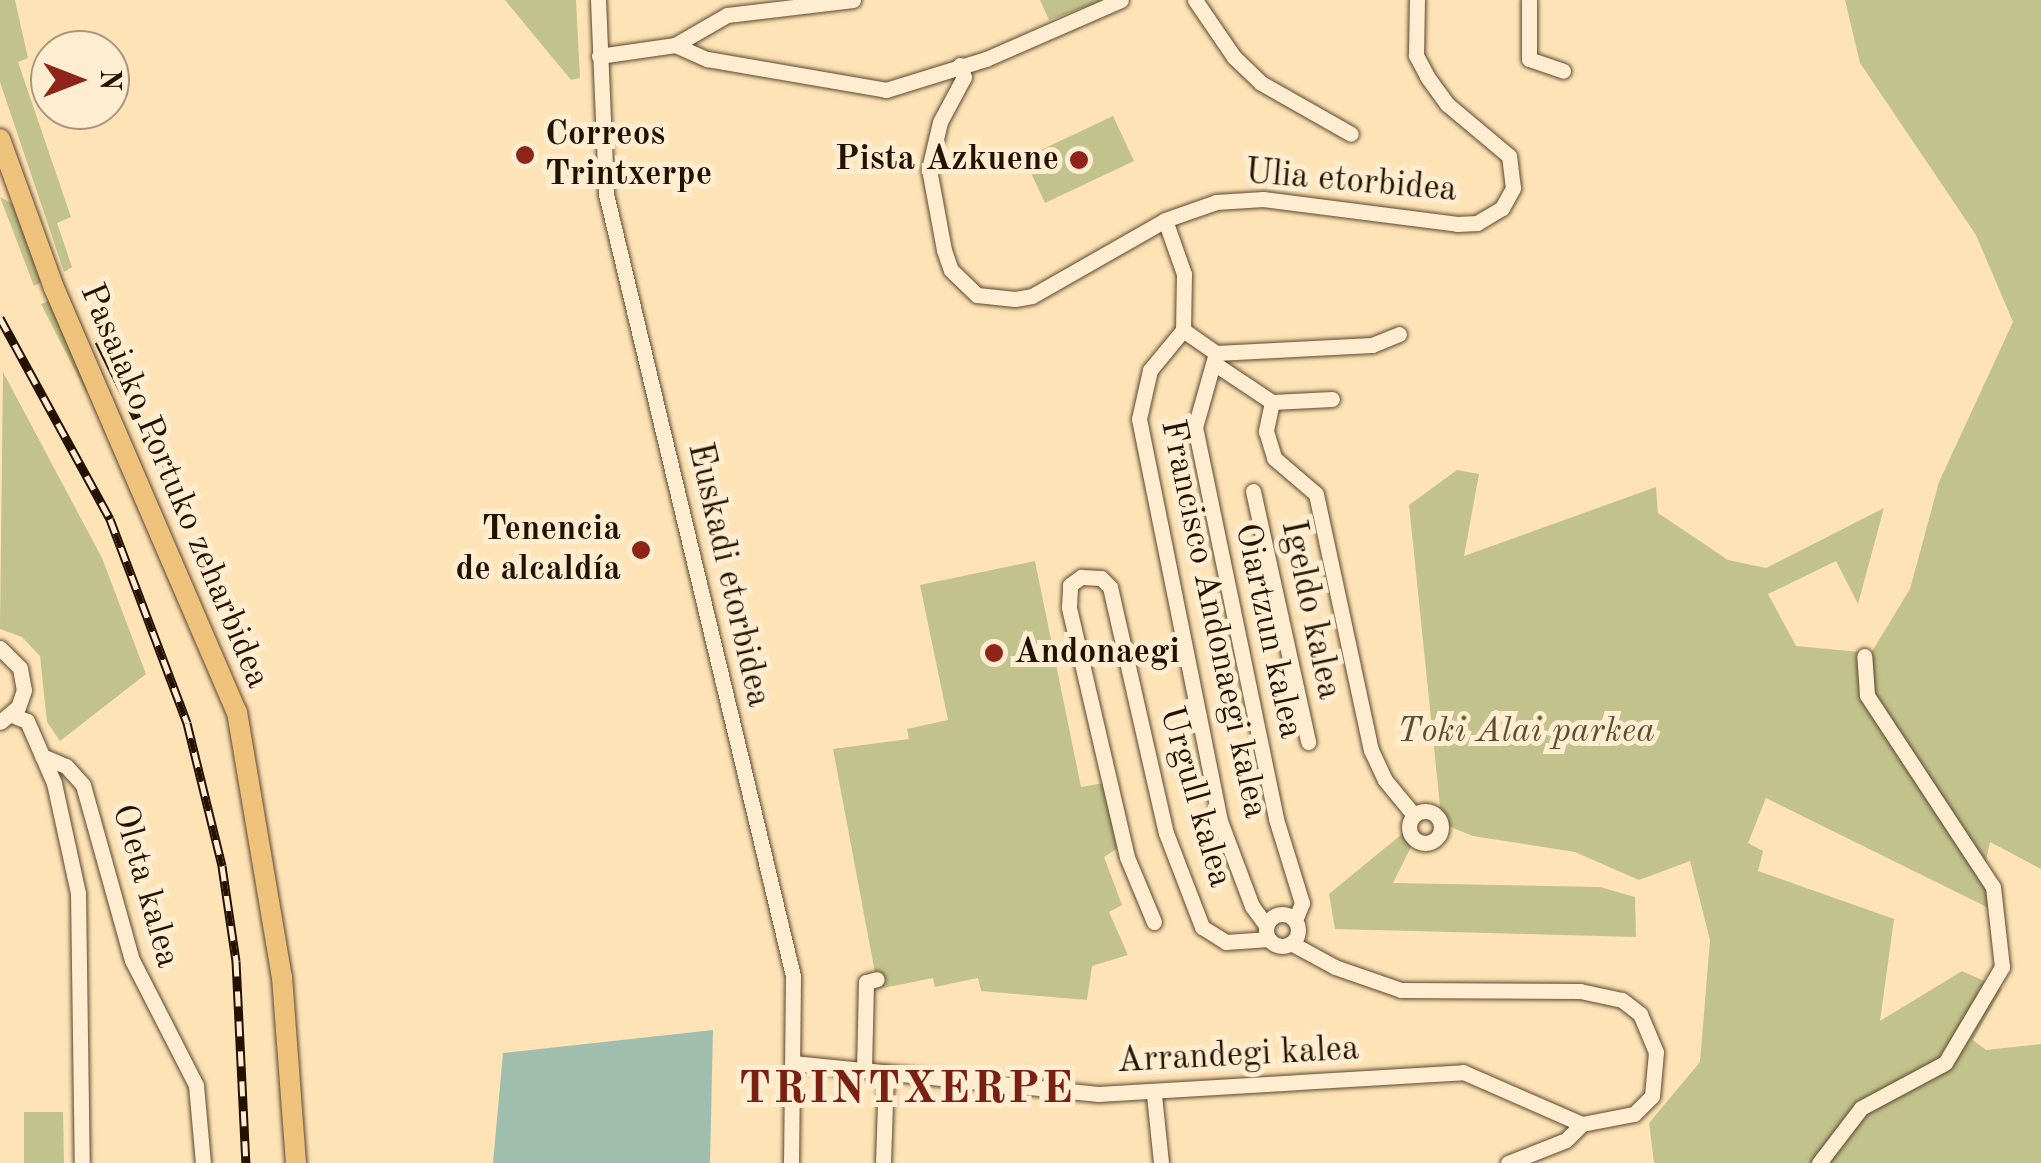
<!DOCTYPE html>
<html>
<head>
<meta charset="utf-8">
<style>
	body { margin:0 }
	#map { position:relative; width:2041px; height:1163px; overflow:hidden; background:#fee3b6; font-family:"Old Standard TT",serif }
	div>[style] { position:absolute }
	.green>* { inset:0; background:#c2c38c }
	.water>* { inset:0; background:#a0beae }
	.roads { filter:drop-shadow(0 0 2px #5b462e) drop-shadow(0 0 2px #5b462e) }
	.minor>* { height:15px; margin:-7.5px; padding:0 7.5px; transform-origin:7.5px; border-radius:7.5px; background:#feedd0 }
	.minor>.ring { margin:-7.5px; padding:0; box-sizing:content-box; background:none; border:15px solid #feedd0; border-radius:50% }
	.major>* { height:20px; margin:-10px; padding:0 10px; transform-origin:10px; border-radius:10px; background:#efc27b }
	.rail>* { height:9px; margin-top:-4.5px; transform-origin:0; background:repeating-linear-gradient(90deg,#feedd0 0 15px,#251100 0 30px); box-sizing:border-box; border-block:2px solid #251100 }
	.dots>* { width:28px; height:28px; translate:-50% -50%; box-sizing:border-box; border:5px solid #feedd0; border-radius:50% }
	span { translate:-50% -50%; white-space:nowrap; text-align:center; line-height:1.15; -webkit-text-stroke:10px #feedd0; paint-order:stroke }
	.poi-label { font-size:35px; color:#251100; font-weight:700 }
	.left { translate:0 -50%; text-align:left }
	.right { translate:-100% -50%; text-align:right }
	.street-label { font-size:35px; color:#251100 }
	.park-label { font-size:35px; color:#5c4f31; font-style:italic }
	.district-label { font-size:45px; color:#7a1f14; font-weight:700; letter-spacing:2.5px }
	.north { position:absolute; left:30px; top:30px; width:100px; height:100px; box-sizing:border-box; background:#feedd0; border:2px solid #a7957d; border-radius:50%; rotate:90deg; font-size:28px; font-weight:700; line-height:40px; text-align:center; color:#251100 }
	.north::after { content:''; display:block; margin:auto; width:35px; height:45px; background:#8f2418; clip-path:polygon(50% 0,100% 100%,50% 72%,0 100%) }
</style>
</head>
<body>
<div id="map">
	<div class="green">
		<div style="clip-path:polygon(0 0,15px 0,28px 58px,18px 62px,71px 217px,57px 223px,72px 267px,64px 272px,0 82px)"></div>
		<div style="clip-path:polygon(505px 0,576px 0,580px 78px,571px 80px)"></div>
		<div style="clip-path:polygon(1040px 0,1104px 0,1049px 20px)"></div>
		<div style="clip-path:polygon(1845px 0,2041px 0,2041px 869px,1990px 842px,1986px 860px,2005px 916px,1766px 798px,1748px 843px,1763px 851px,1758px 871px,1894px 919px,1880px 1021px,1962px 971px,2002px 989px,1973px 1040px,1986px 1050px,2041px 1044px,2041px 1163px,1654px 1163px,1649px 1123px,1700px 1062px,1710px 940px,1690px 861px,1639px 880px,1575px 852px,1473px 836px,1423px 816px,1440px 806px,1409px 505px,1457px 470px,1479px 474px,1464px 556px,1656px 487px,1658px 513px,1728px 560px,1766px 568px,1884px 508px,1858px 604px,1836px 561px,1768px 594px,1796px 646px,1871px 653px,1910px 589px,1939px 482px,2013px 322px,1976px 235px,1860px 63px)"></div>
		<div style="clip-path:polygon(1113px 116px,1134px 161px,1045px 203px,1024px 158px)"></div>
		<div style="clip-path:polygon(0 197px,13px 204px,42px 282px,34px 286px)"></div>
		<div style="clip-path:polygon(49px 301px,89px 391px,86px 392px,41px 304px)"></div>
		<div style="clip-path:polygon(3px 372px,102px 558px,146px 674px,60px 741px,47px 722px,40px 656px,22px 637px,0 629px)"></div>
		<div style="clip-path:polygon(1035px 561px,1081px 787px,1110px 782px,1124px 844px,1104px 857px,1122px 905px,1109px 912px,1128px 955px,1092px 966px,1087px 1000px,981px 991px,978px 978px,935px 987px,933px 978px,878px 989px,833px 749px,909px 739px,907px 729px,948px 720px,920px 585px)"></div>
		<div style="clip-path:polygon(1408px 829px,1411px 847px,1393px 883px,1600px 887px,1635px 897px,1636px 937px,1335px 929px,1329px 894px)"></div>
		<div style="clip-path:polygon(24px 1112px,63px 1112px,64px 1163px,24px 1163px)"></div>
	</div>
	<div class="water">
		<div style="clip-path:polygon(713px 1030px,710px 1163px,493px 1163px,503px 1053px)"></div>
	</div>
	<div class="roads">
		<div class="minor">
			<div style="left:598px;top:0;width:194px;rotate:87.6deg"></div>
			<div style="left:606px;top:194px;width:804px;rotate:76.55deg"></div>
			<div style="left:793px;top:976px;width:187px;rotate:90.6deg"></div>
			<div style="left:1195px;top:0;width:69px;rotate:55.6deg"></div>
			<div style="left:1234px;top:57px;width:37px;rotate:44deg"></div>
			<div style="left:1261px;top:83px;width:103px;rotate:29.5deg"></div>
			<div style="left:1529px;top:0;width:59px;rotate:90deg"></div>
			<div style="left:1529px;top:59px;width:36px;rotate:19deg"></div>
			<div style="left:675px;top:45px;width:35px;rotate:24deg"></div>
			<div style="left:707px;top:59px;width:182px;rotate:9.8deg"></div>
			<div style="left:886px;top:90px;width:105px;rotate:-17.2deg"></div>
			<div style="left:986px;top:59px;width:147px;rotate:-23.6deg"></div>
			<div style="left:599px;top:56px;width:77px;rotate:-8.2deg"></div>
			<div style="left:675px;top:45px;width:60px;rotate:-30deg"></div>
			<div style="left:727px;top:15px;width:127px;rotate:-6.8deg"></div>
			<div style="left:960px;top:65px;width:13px;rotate:72deg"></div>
			<div style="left:964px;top:77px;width:51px;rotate:118.1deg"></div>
			<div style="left:940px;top:122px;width:48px;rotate:103.2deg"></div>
			<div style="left:929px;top:169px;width:82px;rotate:79.5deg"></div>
			<div style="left:944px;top:250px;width:21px;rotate:71deg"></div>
			<div style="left:951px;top:270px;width:36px;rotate:44deg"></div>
			<div style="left:977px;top:295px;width:38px;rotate:6deg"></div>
			<div style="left:1015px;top:299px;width:17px;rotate:-10deg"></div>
			<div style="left:1032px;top:296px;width:153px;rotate:-29.7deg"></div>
			<div style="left:1165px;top:220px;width:54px;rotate:-19.4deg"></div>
			<div style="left:1216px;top:202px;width:47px;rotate:-3.7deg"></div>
			<div style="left:1263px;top:199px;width:196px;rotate:7.3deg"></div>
			<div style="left:1457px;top:224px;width:20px;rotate:-3deg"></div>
			<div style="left:1477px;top:223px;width:29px;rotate:-31deg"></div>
			<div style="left:1502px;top:208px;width:23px;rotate:-61deg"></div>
			<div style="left:1513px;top:188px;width:32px;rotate:-97deg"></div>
			<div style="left:1509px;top:156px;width:81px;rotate:-140deg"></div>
			<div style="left:1447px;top:104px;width:34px;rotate:-126deg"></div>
			<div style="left:1427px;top:76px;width:24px;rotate:-118deg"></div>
			<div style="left:1416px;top:55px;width:55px;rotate:-89deg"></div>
			<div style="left:1165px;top:220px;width:57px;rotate:70.6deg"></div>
			<div style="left:1184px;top:274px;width:56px;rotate:91deg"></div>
			<div style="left:1183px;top:330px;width:52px;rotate:129.5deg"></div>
			<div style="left:1150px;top:370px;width:50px;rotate:102.7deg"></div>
			<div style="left:1139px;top:419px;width:410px;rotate:78.6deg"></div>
			<div style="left:1220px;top:821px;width:91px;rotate:69.4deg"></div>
			<div style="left:1252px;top:906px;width:24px;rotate:54deg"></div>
			<div style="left:1183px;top:330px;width:40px;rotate:34.9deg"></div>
			<div style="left:1216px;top:353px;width:156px;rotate:-2.9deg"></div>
			<div style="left:1372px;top:345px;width:29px;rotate:-22deg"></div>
			<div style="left:1216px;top:353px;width:77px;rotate:105.8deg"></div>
			<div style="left:1195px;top:427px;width:400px;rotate:78.3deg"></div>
			<div style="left:1276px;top:819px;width:88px;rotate:72.8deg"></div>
			<div style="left:1302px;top:903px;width:18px;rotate:112deg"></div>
			<div style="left:1215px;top:364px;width:69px;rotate:33.7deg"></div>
			<div style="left:1272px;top:402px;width:60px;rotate:-2.9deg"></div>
			<div style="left:1272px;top:402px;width:30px;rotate:102deg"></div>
			<div style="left:1266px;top:431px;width:28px;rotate:73deg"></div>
			<div style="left:1274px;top:458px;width:55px;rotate:40.6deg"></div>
			<div style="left:1316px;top:494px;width:262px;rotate:77.9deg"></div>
			<div style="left:1371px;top:750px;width:33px;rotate:65deg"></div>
			<div style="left:1385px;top:780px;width:45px;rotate:50.4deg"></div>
			<div style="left:1253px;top:491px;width:257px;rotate:77.6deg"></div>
			<div style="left:0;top:648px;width:28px;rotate:45deg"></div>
			<div style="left:20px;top:668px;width:22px;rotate:80deg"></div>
			<div style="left:24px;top:690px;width:18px;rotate:109deg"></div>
			<div style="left:18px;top:707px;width:23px;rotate:140deg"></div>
			<div style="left:12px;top:715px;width:16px;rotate:22deg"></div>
			<div style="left:27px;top:721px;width:68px;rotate:66.5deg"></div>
			<div style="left:54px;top:783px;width:113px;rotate:77.7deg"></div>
			<div style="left:78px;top:893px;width:270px;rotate:89.2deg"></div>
			<div style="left:42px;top:756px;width:26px;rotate:23deg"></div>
			<div style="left:66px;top:766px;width:25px;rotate:48deg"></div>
			<div style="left:83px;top:785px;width:182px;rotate:74.4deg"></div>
			<div style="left:132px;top:960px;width:140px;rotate:62.9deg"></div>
			<div style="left:196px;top:1085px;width:78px;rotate:84.9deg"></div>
			<div class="ring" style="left:1409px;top:811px;width:17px;height:17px"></div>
			<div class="ring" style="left:1266px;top:914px;width:17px;height:17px"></div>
			<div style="left:1154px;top:922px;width:70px;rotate:-112.6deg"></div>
			<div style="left:1127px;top:857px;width:257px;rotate:-103.1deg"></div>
			<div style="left:1069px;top:607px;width:22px;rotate:-87deg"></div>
			<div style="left:1070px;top:585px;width:14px;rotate:-36deg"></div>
			<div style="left:1081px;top:577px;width:20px;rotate:3deg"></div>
			<div style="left:1101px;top:578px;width:13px;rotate:45deg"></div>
			<div style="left:1110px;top:587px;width:252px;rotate:77.2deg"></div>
			<div style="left:1166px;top:833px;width:101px;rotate:69deg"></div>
			<div style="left:1202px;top:927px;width:28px;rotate:32deg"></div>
			<div style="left:1226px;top:942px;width:43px;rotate:-4deg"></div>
			<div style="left:793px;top:1063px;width:307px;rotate:5.8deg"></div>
			<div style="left:1098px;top:1094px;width:366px;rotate:-3.4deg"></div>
			<div style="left:1463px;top:1072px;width:130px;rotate:23.6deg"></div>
			<div style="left:1582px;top:1124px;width:53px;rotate:-10.9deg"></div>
			<div style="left:1634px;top:1114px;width:25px;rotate:-45deg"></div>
			<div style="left:1652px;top:1096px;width:44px;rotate:-84.8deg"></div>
			<div style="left:1656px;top:1052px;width:41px;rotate:-112.8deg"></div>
			<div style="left:1640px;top:1014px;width:23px;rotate:-142deg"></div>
			<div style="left:1622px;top:1000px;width:43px;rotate:-167.9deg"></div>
			<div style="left:1580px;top:991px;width:179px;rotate:-179.7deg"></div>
			<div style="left:1401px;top:990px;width:70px;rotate:-160.8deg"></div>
			<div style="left:1335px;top:967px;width:50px;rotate:-151.4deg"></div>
			<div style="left:864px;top:1070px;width:88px;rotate:-88.7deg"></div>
			<div style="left:866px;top:982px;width:11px;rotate:-15deg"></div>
			<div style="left:1154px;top:1095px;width:68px;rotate:84.1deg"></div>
			<div style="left:883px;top:1163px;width:91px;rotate:-88.1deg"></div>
			<div style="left:1508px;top:1163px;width:62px;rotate:-21.6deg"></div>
			<div style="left:1566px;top:1140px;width:23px;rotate:-45deg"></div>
			<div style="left:1819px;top:1163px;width:69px;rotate:-52.6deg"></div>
			<div style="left:1861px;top:1108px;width:95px;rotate:-28.2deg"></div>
			<div style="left:1945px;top:1063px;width:112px;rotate:-59.3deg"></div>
			<div style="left:2002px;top:967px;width:81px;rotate:-96.4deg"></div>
			<div style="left:1993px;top:887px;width:230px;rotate:-123.3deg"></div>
			<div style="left:1867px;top:695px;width:39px;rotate:-94deg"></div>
		</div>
		<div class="major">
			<div style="left:0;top:139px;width:158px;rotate:70.1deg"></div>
			<div style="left:54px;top:288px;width:462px;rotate:66.7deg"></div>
			<div style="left:237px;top:712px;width:269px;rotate:80.4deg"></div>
			<div style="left:282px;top:977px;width:187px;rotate:85.7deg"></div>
		</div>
	</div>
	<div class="rail">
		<div style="left:0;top:318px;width:229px;rotate:61.3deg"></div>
		<div style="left:110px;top:519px;width:218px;rotate:69.3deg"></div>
		<div style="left:187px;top:723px;width:147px;rotate:76.2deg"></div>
		<div style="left:222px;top:866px;width:96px;rotate:81.6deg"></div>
		<div style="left:236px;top:961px;width:202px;rotate:87.2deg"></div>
		<div style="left:99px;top:341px;width:186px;rotate:63.8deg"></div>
	</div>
	<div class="dots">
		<div style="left:525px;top:155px;background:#8f2418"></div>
		<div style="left:1079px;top:160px;background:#8f2418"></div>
		<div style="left:641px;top:550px;background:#8f2418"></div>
		<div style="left:994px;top:653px;background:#8f2418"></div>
	</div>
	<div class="poi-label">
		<span class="left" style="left:545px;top:155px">Correos<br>Trintxerpe</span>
		<span class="right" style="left:1059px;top:160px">Pista Azkuene</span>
		<span class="right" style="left:621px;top:550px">Tenencia<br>de alcaldía</span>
		<span class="left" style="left:1014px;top:653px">Andonaegi</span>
	</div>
	<div class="street-label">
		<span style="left:1351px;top:182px;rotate:5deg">Ulia etorbidea</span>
		<span style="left:174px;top:486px;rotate:67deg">Pasaiako Portuko zeharbidea</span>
		<span style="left:728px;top:575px;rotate:77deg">Euskadi etorbidea</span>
		<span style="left:1310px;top:610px;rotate:78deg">Igeldo kalea</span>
		<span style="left:1213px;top:619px;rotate:78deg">Francisco Andonaegi kalea</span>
		<span style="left:1268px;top:631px;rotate:78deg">Oiartzun kalea</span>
		<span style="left:1195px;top:797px;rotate:74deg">Urgull kalea</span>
		<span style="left:145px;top:886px;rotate:74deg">Oleta kalea</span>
		<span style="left:1238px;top:1056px;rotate:-3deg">Arrandegi kalea</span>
	</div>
	<div class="park-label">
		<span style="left:1526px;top:732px">Toki Alai parkea</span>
	</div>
	<div class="district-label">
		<span style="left:907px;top:1091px">TRINTXERPE</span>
	</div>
	<div class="north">N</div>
</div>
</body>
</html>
